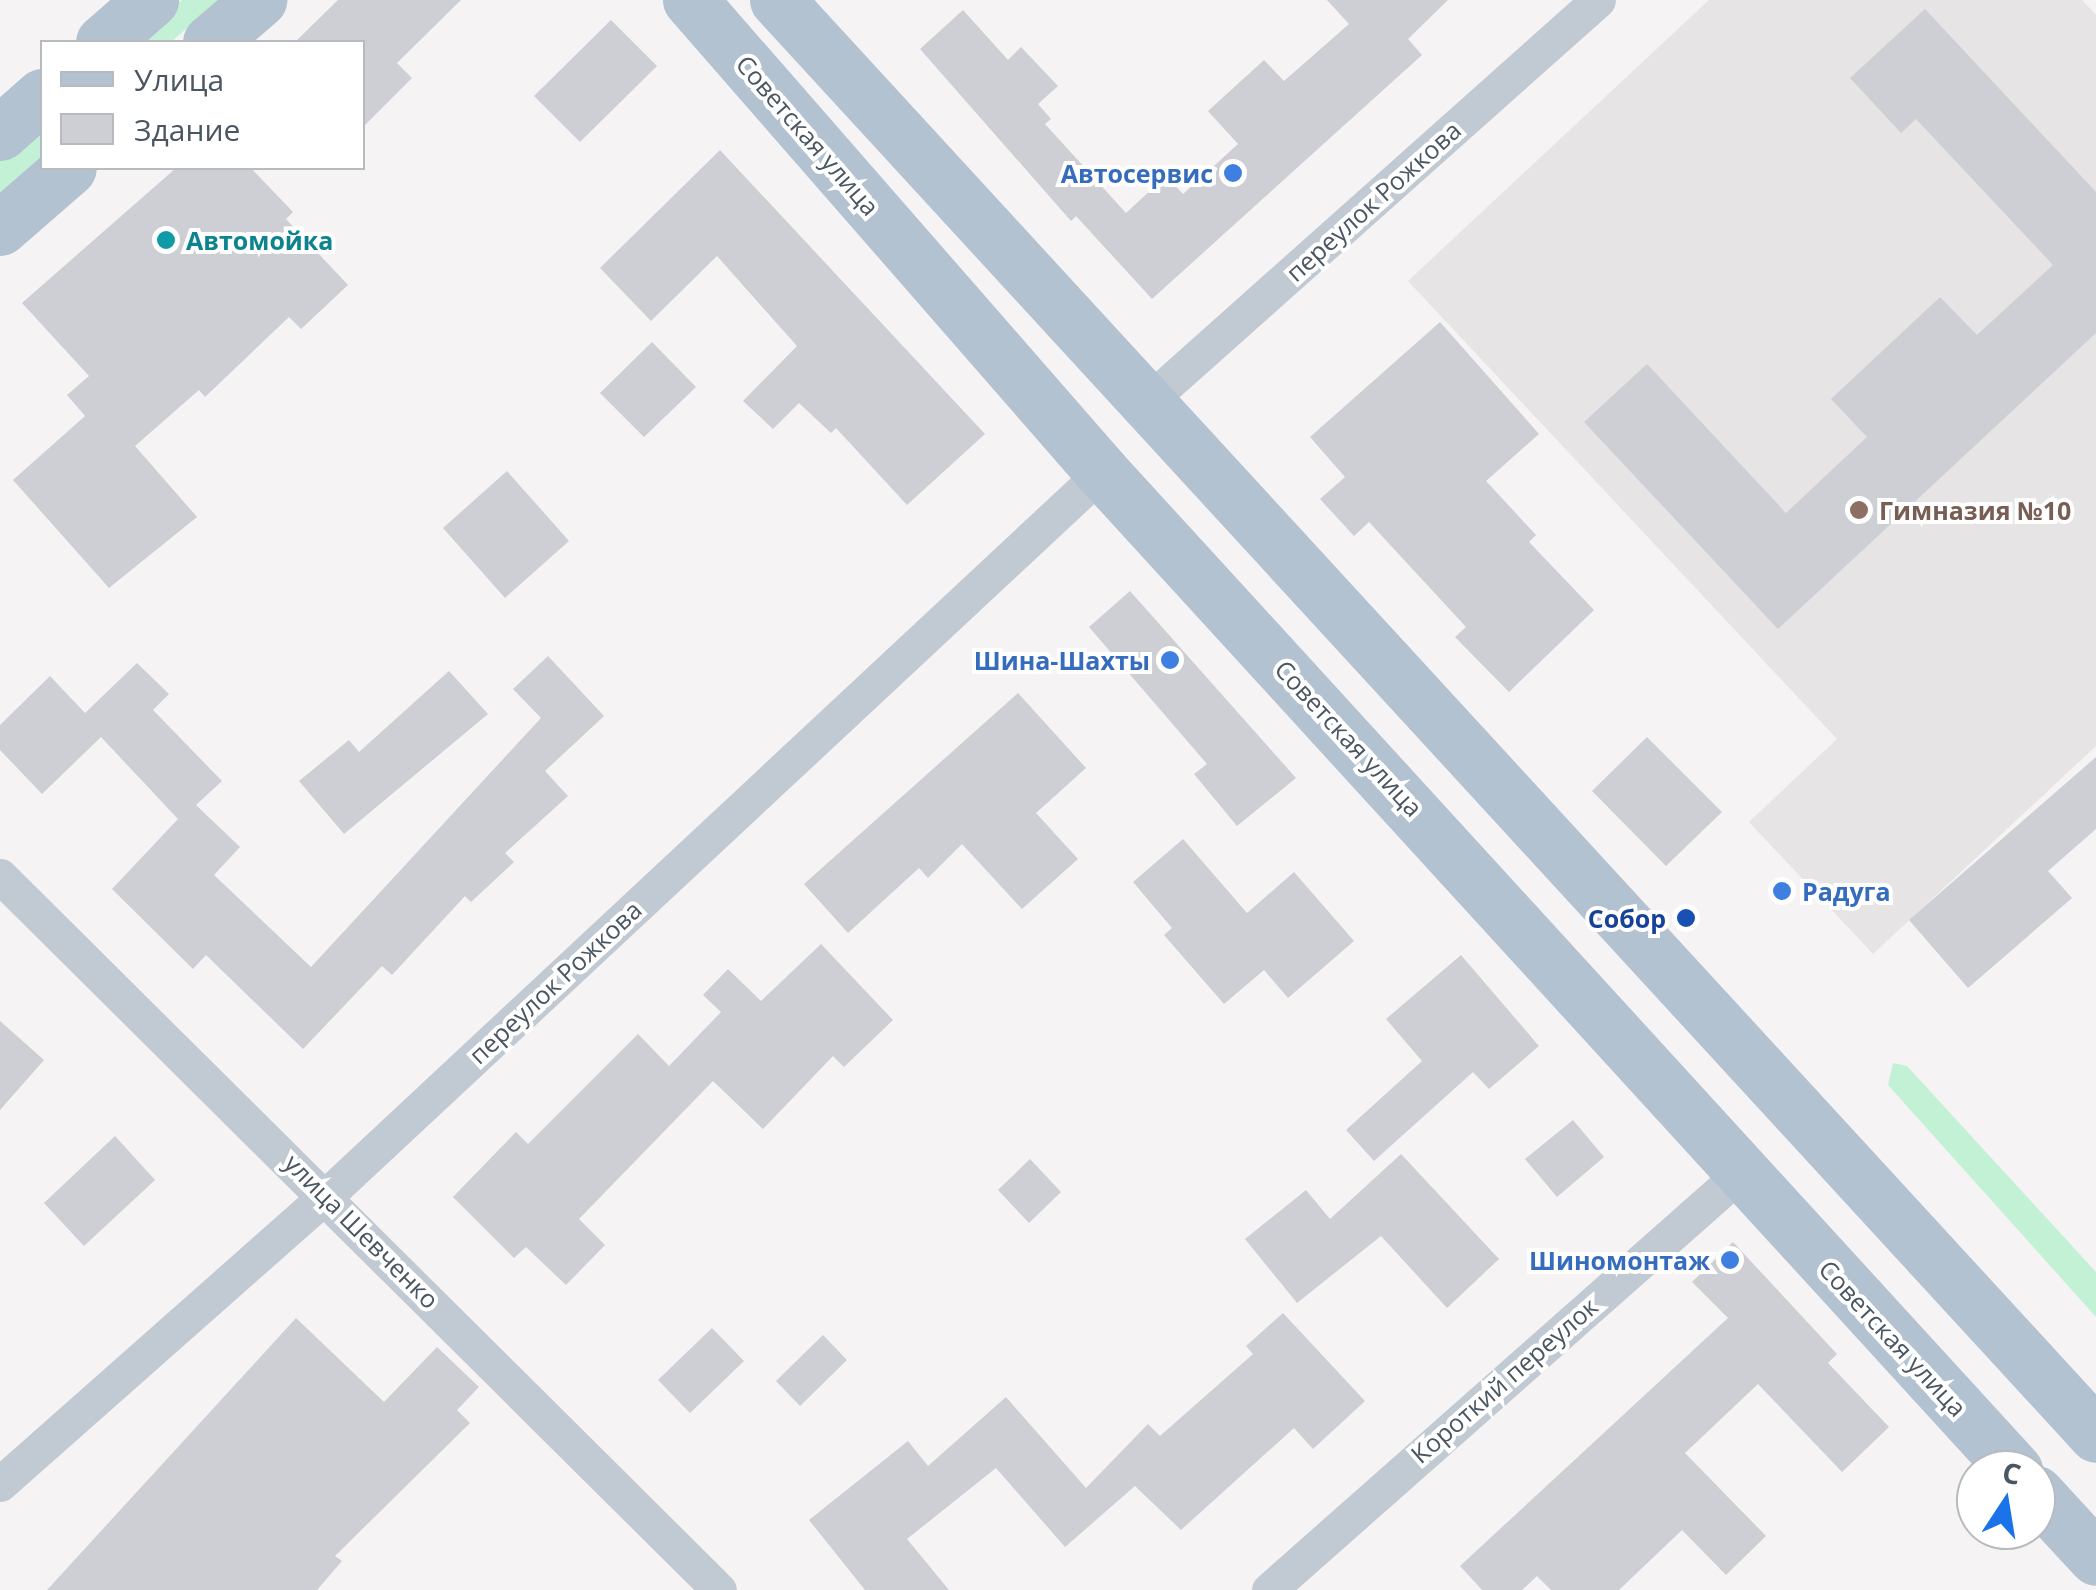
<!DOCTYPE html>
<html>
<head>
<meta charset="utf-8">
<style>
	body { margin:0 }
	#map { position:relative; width:2096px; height:1590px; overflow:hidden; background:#f5f3f3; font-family:"Open Sans",sans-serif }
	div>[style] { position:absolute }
	.education>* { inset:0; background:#e6e4e5 }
	.green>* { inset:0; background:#c3f1d5 }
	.building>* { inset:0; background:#cdcfd5 }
	.minor>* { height:35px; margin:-17.5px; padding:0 17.5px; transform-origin:17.5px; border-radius:17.5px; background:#c1cad2 }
	.primary>* { height:55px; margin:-27.5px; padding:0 27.5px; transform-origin:27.5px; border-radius:27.5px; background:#b3c2d1 }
	.dots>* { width:28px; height:28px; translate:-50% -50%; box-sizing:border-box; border:5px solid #fff; border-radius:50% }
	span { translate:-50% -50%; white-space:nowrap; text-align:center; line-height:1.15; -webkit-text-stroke:8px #fff; paint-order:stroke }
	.street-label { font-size:25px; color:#4a5661 }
	.shop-label { font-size:25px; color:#366cbe; font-weight:700 }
	.right { translate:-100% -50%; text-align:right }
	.left { translate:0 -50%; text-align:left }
	.culture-label { font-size:25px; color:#0d838f; font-weight:700 }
	.education-label { font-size:25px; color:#785e54; font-weight:700 }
	.transit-label { font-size:25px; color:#164399; font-weight:700 }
	.legend { position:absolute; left:40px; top:40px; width:325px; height:130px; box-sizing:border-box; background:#fff; border:2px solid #b7bbc0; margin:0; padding:12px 18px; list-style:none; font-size:30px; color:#4a5661 }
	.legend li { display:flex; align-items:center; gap:20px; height:50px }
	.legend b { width:50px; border:2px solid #b7bbc0 }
	.north { position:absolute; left:1956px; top:1450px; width:100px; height:100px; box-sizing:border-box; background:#fff; border:2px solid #b7bbc0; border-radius:50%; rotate:12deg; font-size:28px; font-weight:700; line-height:40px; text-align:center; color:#4a5661 }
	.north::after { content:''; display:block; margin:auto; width:35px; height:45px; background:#1a73e8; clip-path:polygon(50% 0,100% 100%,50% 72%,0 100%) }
</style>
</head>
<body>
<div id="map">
	<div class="education">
		<div style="clip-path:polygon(1709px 0,2082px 0,2096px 15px,2096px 746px,1873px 954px,1749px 822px,1837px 739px,1408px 281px)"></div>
	</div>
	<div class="green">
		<div style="clip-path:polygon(182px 0,219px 0,171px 42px,134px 42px)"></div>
		<div style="clip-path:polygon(42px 123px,42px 156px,0 194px,0 161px)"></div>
		<div style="clip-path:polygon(1893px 1063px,1907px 1066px,2096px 1272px,2096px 1317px,1888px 1085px)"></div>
	</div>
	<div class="building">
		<div style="clip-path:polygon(338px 0,461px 0,397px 63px,412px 78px,362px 128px,362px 42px,295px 42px)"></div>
		<div style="clip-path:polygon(1327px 0,1448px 0,1408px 39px,1422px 55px,1152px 299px,1076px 216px,1071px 221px,920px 49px,963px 10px,1008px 60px,1021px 47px,1058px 86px,1038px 104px,1051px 119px,1045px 124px,1126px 213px,1166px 176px,1183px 194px,1238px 144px,1208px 111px,1264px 60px,1284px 81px,1349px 24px)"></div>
		<div style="clip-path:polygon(1925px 9px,2096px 192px,2096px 333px,1778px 629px,1584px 422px,1647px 364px,1786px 513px,1867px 437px,1831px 399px,1940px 297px,1977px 335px,2053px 265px,1916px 119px,1901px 133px,1850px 78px)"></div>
		<div style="clip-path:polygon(611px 20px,657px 66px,580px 142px,534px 96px)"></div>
		<div style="clip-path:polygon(720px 150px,985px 434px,907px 505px,836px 428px,831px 433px,799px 403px,773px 429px,743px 401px,797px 346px,717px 256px,651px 321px,600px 268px)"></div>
		<div style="clip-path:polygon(176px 168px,251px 168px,293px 212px,286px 219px,348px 285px,301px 329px,289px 317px,205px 397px,199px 390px,135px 446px,197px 517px,109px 588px,13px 480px,85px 416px,67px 395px,89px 376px,22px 303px)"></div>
		<div style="clip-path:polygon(1440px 322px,1539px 434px,1486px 481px,1536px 535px,1529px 542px,1594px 610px,1509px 692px,1455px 637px,1466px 627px,1369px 522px,1354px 536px,1320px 499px,1345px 477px,1310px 437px)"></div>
		<div style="clip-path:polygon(652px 342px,696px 387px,644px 437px,600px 393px)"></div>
		<div style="clip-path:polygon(507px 471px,569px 541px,505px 598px,443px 528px)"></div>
		<div style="clip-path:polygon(1130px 591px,1296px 778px,1237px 826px,1194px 774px,1207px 764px,1089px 627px)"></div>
		<div style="clip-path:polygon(548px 656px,604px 716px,545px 771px,568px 796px,505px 853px,514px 862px,471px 902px,465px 896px,392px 975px,382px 966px,303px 1049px,206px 955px,193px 969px,112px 889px,178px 819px,101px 737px,42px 794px,0 750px,0 725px,50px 676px,85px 713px,137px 663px,169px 694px,153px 710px,222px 781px,196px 805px,240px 847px,214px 875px,311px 967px,541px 718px,513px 689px)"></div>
		<div style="clip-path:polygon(449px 671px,488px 714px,344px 834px,299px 781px,349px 740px,359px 752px)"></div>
		<div style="clip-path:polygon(1018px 693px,1086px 768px,1036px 813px,1078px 859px,1022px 909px,962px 844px,928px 878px,919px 868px,848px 933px,804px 884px)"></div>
		<div style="clip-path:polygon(1647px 737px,1722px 812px,1666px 866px,1592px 791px)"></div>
		<div style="clip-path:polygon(2096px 757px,2096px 829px,2048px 871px,2072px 898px,1968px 988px,1909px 920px)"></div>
		<div style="clip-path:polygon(1183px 839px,1247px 913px,1294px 872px,1354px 941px,1288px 998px,1264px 970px,1224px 1004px,1164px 935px,1172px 928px,1133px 882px)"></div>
		<div style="clip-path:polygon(821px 944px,893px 1020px,844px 1067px,833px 1056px,763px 1129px,713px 1081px,579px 1219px,605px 1245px,566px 1285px,526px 1247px,514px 1258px,453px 1197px,516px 1132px,528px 1144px,638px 1034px,669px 1066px,721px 1012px,703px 995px,728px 969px,761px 1001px)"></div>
		<div style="clip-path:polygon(1461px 955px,1539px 1046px,1489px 1089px,1473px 1072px,1374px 1161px,1346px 1130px,1422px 1061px,1386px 1019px)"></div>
		<div style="clip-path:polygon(0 1021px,44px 1060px,0 1110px)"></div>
		<div style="clip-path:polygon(1573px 1120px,1604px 1157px,1557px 1197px,1525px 1159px)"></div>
		<div style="clip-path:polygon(115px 1136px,155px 1180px,84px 1246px,44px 1203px)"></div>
		<div style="clip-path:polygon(1401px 1154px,1499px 1259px,1447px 1308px,1381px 1236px,1297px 1303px,1245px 1239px,1306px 1190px,1330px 1219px)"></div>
		<div style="clip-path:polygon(1030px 1159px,1061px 1192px,1029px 1223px,998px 1190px)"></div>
		<div style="clip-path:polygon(1733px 1242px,1837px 1354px,1828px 1363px,1889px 1427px,1842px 1472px,1758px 1384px,1685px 1453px,1766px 1536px,1726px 1575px,1682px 1530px,1619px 1590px,1551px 1590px,1537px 1576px,1522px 1590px,1482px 1590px,1460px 1566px,1728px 1318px,1692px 1282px)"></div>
		<div style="clip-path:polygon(1283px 1313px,1365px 1401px,1313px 1449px,1294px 1428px,1181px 1530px,1135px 1486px,1065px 1547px,996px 1468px,907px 1539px,949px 1590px,865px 1590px,809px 1520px,908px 1441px,928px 1466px,1006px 1397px,1086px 1488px,1148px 1424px,1160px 1436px,1253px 1354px,1246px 1346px)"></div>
		<div style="clip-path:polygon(296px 1318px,384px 1402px,437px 1347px,479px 1387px,457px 1410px,470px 1423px,335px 1556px,342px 1561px,317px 1590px,47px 1590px)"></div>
		<div style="clip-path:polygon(712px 1328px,744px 1361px,690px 1413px,658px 1380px)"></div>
		<div style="clip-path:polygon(823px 1335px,847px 1360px,800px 1406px,776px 1381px)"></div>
	</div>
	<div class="minor">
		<div style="left:1147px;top:402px;width:604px;rotate:-41.71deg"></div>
		<div style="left:0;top:876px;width:1013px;rotate:44.8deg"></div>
		<div style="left:0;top:1484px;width:436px;rotate:-41.5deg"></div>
		<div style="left:327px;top:1195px;width:1060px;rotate:-43.01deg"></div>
		<div style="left:1269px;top:1590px;width:630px;rotate:-41.46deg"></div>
	</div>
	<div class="primary">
		<div style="left:690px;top:0;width:627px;rotate:48.88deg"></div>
		<div style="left:1102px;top:472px;width:1353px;rotate:47.55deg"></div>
		<div style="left:777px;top:0;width:1949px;rotate:47.41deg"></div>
		<div style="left:103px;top:42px;width:64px;rotate:-41.2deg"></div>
		<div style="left:210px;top:42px;width:65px;rotate:-40.6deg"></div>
		<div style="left:0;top:133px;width:56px;rotate:-41.4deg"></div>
		<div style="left:0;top:228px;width:91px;rotate:-41deg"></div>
		<div style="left:2036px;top:1493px;width:88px;rotate:47.3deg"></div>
	</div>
	<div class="dots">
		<div style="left:1233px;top:173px;background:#3f7fe0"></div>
		<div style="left:166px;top:240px;background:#0f9aa8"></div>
		<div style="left:1859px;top:510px;background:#8d6e63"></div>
		<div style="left:1170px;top:660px;background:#3f7fe0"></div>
		<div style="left:1782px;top:891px;background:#3f7fe0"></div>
		<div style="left:1686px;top:918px;background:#1a4fb4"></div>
		<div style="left:1730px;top:1260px;background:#3f7fe0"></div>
	</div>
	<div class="street-label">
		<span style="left:808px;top:135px;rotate:49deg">Советская улица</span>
		<span style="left:1373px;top:201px;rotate:-42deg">переулок Рожкова</span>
		<span style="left:1349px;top:738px;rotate:47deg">Советская улица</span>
		<span style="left:555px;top:982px;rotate:-43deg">переулок Рожкова</span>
		<span style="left:362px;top:1231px;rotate:45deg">улица Шевченко</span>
		<span style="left:1893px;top:1338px;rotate:47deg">Советская улица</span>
		<span style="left:1504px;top:1380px;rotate:-41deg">Короткий переулок</span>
	</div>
	<div class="shop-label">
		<span class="right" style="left:1213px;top:173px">Автосервис</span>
		<span class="right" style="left:1150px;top:660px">Шина-Шахты</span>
		<span class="left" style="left:1802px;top:891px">Радуга</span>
		<span class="right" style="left:1710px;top:1260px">Шиномонтаж</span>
	</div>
	<div class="culture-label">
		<span class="left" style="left:186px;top:240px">Автомойка</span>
	</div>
	<div class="education-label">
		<span class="left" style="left:1879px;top:510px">Гимназия №10</span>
	</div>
	<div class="transit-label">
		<span class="right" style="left:1666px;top:918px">Собор</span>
	</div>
	<ul class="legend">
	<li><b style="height:12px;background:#b3c2d1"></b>Улица</li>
	<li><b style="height:28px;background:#cdcfd5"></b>Здание</li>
	</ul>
	<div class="north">С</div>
</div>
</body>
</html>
